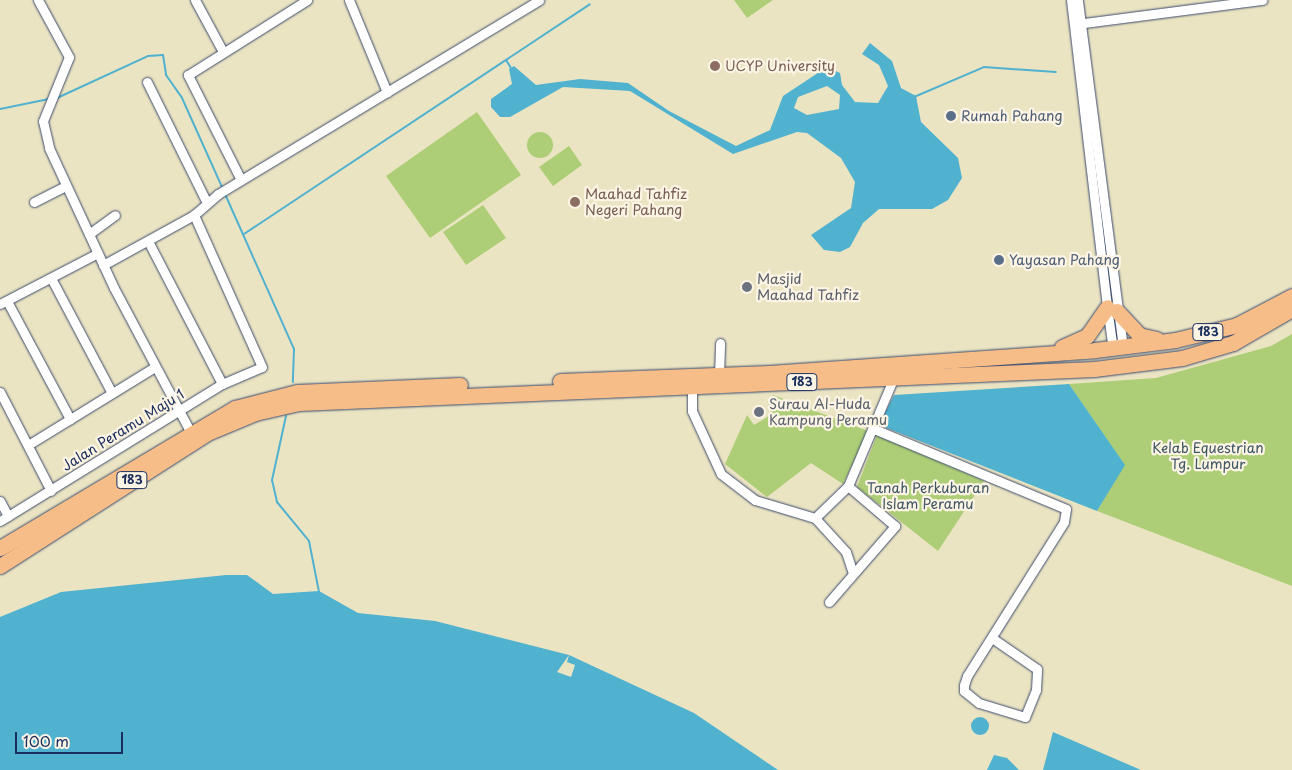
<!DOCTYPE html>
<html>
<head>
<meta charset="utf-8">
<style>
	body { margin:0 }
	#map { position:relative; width:1292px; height:770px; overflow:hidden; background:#ebe4c3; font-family:"Playpen Sans",sans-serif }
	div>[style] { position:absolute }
	.green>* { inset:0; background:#adce76 }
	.round { border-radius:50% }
	.water>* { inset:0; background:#50b2cf }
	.pier>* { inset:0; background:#ebe4c3 }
	.stream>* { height:2px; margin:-1px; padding:0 1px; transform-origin:1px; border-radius:1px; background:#50b2cf }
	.roads { filter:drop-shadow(0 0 1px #3a4a6d) drop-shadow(0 0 1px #3a4a6d) }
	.street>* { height:9px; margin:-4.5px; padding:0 4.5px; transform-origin:4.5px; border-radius:4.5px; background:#fff }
	.highway>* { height:15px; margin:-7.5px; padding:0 7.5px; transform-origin:7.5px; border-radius:7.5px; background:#f7bd88 }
	.dots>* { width:14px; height:14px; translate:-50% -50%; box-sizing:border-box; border:2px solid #fcf5e5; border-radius:50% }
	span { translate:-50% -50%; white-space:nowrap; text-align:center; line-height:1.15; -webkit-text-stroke:4.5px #fcf5e5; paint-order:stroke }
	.shield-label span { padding:1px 4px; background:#fcf5e5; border:1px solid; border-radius:4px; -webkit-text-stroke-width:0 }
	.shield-label { font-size:12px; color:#1b2f5e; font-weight:700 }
	.education-label { font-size:14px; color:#785e54 }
	.left { translate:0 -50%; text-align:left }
	.service-label { font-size:14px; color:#4e5e75 }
	.worship-label { font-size:14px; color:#5b616d }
	.street-label { font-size:14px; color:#1b2f5e }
	.park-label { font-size:14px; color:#405764 }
	.scale { position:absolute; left:15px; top:732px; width:108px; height:22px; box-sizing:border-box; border:2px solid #1b2f5e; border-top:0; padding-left:6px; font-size:15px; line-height:18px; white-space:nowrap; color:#1b2f5e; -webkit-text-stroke:4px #fcf5e5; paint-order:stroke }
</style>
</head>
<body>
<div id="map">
	<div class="green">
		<div style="clip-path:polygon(734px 0,773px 0,747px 18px)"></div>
		<div style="clip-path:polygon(477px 112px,521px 175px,430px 238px,386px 176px)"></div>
		<div class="round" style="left:527px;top:132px;width:26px;height:26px"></div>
		<div style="clip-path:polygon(569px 146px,582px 165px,553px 186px,539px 167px)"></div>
		<div style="clip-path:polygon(483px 205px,506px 238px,466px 265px,443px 232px)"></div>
		<div style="clip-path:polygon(1292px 334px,1292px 586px,1097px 511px,1124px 464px,1069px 384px,1156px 378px,1271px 346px)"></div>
		<div style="clip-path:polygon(773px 395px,868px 431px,843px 484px,811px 463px,767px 497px,725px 464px,747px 415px,754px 425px,772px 414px,768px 406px)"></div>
		<div style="clip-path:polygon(877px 435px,984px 481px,938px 551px,857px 487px)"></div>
	</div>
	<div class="water">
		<div style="clip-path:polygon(evenodd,870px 43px,892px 61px,901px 88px,916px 96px,921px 122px,958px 158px,962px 178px,948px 200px,932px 209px,879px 209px,863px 223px,850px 247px,840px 252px,824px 250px,811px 235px,851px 208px,855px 182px,841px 158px,807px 133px,797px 132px,733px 154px,630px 91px,563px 87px,510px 117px,500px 117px,491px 107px,491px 99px,512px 84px,509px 69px,514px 66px,536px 85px,580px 79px,628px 83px,669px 111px,736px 146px,770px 130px,783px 96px,827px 67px,840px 73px,842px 85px,855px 102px,878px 103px,888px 86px,879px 65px,862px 54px,870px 43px,827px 86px,840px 95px,839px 109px,807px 115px,794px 108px,798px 97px,827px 86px)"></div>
		<div style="clip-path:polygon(1069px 384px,1125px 465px,1097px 511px,884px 427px,881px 421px,894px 395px)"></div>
		<div style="clip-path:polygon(226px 575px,247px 575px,273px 594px,319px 591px,358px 613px,435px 621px,569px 655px,694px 713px,778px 770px,0 770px,0 617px,61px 592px)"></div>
		<div class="round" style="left:971px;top:717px;width:18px;height:18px"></div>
		<div style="clip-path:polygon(1053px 732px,1141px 770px,1142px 770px,1043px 770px)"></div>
		<div style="clip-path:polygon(994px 755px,1007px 758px,1019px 770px,987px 770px)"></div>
	</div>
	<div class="pier">
		<div style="clip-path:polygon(569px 655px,567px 662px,575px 665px,571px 677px,557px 672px)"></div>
	</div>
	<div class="stream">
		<div style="left:506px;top:60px;width:9px;rotate:58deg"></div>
		<div style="left:914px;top:97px;width:76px;rotate:-23.2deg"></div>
		<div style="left:984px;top:67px;width:72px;rotate:4deg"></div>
		<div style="left:57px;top:98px;width:100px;rotate:-24.8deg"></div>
		<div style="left:148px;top:56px;width:15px;rotate:-4deg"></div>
		<div style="left:163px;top:55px;width:20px;rotate:81deg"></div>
		<div style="left:166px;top:75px;width:28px;rotate:55deg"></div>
		<div style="left:182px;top:98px;width:98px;rotate:65.8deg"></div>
		<div style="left:0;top:109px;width:50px;rotate:-11.5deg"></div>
		<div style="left:225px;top:194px;width:170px;rotate:66deg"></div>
		<div style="left:294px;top:349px;width:33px;rotate:92deg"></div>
		<div style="left:244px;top:234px;width:415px;rotate:-33.6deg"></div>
		<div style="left:286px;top:416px;width:66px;rotate:102.3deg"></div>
		<div style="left:272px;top:480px;width:23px;rotate:77deg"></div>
		<div style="left:277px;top:502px;width:50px;rotate:50.6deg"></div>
		<div style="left:309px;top:541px;width:52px;rotate:78.9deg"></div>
	</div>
	<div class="roads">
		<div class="street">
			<div style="left:38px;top:0;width:65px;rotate:61.5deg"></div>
			<div style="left:69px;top:57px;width:69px;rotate:112.1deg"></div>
			<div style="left:43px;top:121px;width:28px;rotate:77deg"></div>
			<div style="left:49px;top:148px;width:154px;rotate:65.1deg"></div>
			<div style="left:114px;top:288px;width:162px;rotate:62deg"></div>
			<div style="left:195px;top:0;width:57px;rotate:61.6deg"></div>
			<div style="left:349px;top:0;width:100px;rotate:67.6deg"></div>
			<div style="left:1071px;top:0;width:309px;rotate:83.3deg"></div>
			<div style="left:1107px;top:307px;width:35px;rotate:82deg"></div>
			<div style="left:1112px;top:342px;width:8px;rotate:50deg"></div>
			<div style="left:1117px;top:348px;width:9px;rotate:-58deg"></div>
			<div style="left:1122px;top:340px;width:343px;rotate:-97.4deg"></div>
			<div style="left:1077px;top:24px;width:187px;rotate:-7.4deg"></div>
			<div style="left:147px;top:82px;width:133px;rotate:63.6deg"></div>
			<div style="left:241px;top:180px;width:118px;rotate:-116.8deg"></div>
			<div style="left:188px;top:75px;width:141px;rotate:-32.2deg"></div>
			<div style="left:34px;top:202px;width:36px;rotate:-27deg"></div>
			<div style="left:89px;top:234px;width:32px;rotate:-36deg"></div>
			<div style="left:148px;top:241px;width:161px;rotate:62.6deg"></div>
			<div style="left:103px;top:265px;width:104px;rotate:-28.8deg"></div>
			<div style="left:194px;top:215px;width:32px;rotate:-41deg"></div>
			<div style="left:218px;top:194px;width:375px;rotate:-31.1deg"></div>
			<div style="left:51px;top:278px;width:130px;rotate:62.1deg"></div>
			<div style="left:7px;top:301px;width:134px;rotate:61.9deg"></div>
			<div style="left:0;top:304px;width:110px;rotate:-27.5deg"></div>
			<div style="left:719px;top:375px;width:32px;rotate:-88deg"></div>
			<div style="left:692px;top:388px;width:23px;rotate:90deg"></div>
			<div style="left:692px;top:411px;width:69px;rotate:65.3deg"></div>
			<div style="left:721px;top:474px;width:43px;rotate:37.4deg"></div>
			<div style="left:755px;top:500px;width:63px;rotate:16.7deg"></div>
			<div style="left:815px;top:518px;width:46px;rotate:47.6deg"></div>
			<div style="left:846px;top:552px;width:22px;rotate:72deg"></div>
			<div style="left:0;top:392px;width:111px;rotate:62.7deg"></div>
			<div style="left:874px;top:429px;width:208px;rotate:22.6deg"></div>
			<div style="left:1066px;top:509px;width:13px;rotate:99deg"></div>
			<div style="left:1064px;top:522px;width:182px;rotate:122.2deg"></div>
			<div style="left:967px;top:676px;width:9px;rotate:108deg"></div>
			<div style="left:964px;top:685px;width:6px;rotate:90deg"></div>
			<div style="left:964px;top:691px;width:19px;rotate:39deg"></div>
			<div style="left:979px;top:703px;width:48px;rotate:16.9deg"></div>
			<div style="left:1025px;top:717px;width:29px;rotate:-68deg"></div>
			<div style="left:1036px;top:690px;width:21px;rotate:-87deg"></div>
			<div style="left:1037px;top:669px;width:55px;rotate:-145.4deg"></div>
			<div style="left:28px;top:445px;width:149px;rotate:-31.6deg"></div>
			<div style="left:0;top:501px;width:17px;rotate:62deg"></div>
			<div style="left:815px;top:518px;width:46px;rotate:-44.1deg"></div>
			<div style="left:848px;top:486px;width:118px;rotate:-67.1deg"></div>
			<div style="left:0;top:521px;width:261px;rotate:-31.7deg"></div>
			<div style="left:222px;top:384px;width:43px;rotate:-23deg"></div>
			<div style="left:262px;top:367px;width:167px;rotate:-114.1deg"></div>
			<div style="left:829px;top:602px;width:101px;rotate:-49deg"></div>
			<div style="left:895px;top:526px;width:62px;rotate:-139.6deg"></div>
		</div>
		<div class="highway">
			<div style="left:1117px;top:311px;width:33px;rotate:47deg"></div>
			<div style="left:1139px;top:335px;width:18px;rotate:13deg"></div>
			<div style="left:1062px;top:347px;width:27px;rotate:-24deg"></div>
			<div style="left:1087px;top:336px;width:35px;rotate:-55deg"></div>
			<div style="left:560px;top:381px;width:209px;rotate:-2.2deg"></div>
			<div style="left:769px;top:373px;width:327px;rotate:-4deg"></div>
			<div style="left:1095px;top:350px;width:81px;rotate:-7.1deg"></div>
			<div style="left:1175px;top:340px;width:64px;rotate:-13.6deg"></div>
			<div style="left:1237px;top:325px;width:62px;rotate:-27.8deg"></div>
			<div style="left:0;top:548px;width:274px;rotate:-30.8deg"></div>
			<div style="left:235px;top:408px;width:64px;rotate:-14.5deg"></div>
			<div style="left:297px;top:392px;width:163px;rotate:-2.5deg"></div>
			<div style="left:0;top:566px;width:246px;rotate:-32.7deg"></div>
			<div style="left:207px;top:433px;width:52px;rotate:-22.6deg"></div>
			<div style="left:255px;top:413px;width:45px;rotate:-12.8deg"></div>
			<div style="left:299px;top:403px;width:796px;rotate:-2.45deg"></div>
			<div style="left:1094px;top:369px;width:89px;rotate:-7.1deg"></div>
			<div style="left:1182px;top:358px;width:53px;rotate:-16.4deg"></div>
			<div style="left:1233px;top:343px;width:68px;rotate:-30deg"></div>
		</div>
	</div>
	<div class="dots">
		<div style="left:715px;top:66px;background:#8d6e63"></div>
		<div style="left:951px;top:116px;background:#5c6f8a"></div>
		<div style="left:575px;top:202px;background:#8d6e63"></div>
		<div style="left:999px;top:260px;background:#5c6f8a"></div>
		<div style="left:747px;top:287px;background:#6b7280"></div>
		<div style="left:759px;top:412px;background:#6b7280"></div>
	</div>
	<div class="shield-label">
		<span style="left:1208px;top:332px">183</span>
		<span style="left:802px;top:382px">183</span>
		<span style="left:132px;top:480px">183</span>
	</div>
	<div class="education-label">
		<span class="left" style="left:725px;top:66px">UCYP University</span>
		<span class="left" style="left:585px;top:202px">Maahad Tahfiz<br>Negeri Pahang</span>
	</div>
	<div class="service-label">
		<span class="left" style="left:961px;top:116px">Rumah Pahang</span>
		<span class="left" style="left:1009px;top:260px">Yayasan Pahang</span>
	</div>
	<div class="worship-label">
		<span class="left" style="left:757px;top:287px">Masjid<br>Maahad Tahfiz</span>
		<span class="left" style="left:769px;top:412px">Surau Al-Huda<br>Kampung Peramu</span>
	</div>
	<div class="street-label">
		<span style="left:123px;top:430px;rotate:-32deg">Jalan Peramu Maju 1</span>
	</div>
	<div class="park-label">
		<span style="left:1208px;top:456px">Kelab Equestrian<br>Tg. Lumpur</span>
		<span style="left:928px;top:496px">Tanah Perkuburan<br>Islam Peramu</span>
	</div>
	<div class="scale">100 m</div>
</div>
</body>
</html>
